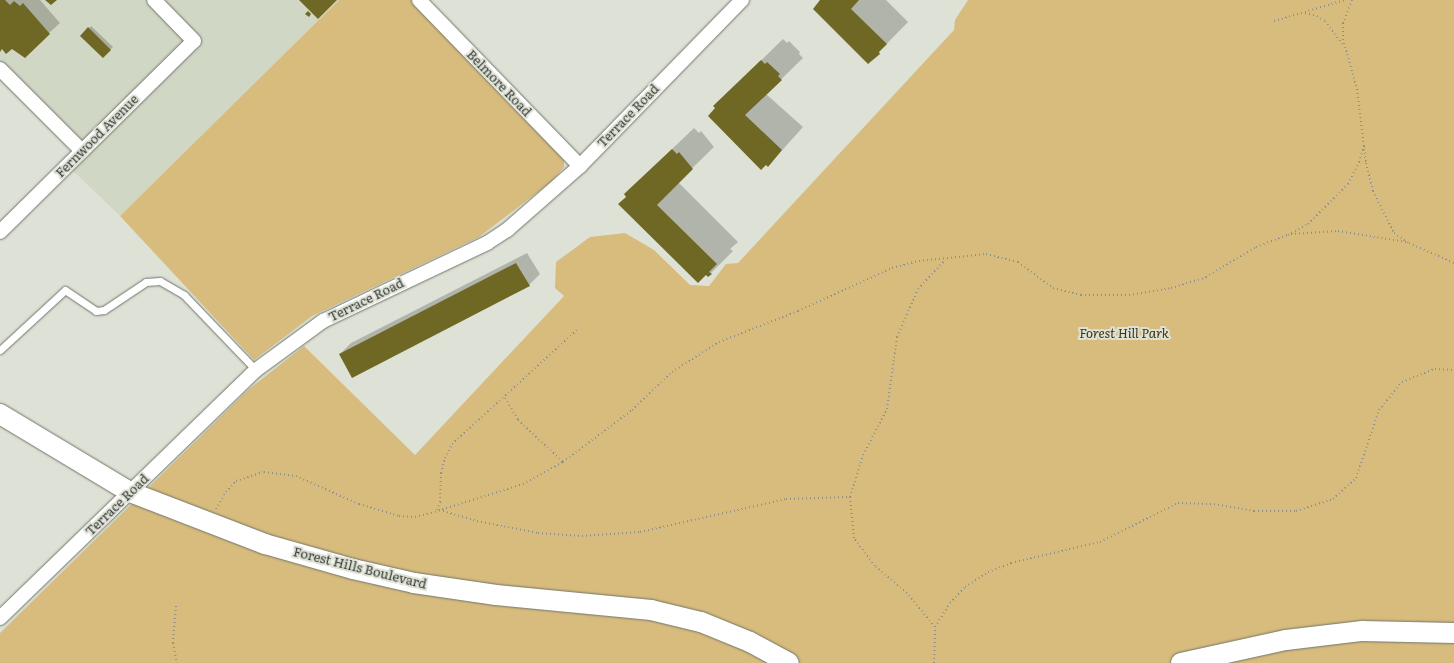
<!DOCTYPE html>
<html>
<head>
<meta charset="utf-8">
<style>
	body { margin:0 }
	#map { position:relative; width:1454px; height:663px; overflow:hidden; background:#dee2d6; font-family:Literata,serif }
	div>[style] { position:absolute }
	.built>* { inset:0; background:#d1d7c5 }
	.green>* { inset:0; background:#d8bc7d }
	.shadow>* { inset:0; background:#0003 }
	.building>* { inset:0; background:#6e6824 }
	.path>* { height:2px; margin-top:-1px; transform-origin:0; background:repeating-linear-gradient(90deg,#8e9189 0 1px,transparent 0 4px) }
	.roads { filter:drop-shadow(0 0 1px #71756b) drop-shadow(0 0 1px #71756b) }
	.lane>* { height:7px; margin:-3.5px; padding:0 3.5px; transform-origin:3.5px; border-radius:3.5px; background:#fff }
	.street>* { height:14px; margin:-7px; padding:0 7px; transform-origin:7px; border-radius:7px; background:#fff }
	.secondary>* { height:20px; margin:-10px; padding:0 10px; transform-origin:10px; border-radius:10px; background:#fff }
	span { translate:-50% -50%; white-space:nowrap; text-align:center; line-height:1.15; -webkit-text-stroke:4px #dee2d6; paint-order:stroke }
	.street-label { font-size:13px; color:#383a35 }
	.park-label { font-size:13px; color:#3f300a; font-style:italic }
</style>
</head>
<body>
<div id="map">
	<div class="built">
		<div style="clip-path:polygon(0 0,339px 0,120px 216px,67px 165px,81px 151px,0 69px)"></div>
	</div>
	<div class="green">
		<div style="clip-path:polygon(339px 0,413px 0,564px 155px,564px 167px,551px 182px,479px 237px,312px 316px,254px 360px,120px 216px)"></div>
		<div style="clip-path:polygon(968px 0,1454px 0,1454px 663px,0 663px,0 633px,248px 390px,304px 346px,415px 455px,564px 296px,555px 288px,556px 262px,590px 237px,625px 233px,654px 250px,690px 285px,709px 286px,726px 264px,738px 263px,954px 30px,955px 20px)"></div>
	</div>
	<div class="shadow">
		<div style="clip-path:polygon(0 0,40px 0,60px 23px,49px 33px,12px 48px,0 49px)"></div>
		<div style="clip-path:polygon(823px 0,886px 0,908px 22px,868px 63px)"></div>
		<div style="clip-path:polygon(91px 26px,113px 47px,103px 57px,82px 36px)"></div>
		<div style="clip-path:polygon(783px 39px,787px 43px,789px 41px,800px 52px,799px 54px,803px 58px,766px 94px,803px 127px,768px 166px,714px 106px)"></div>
		<div style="clip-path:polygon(694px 128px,699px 133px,701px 131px,714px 147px,678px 182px,738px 242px,730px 249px,733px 251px,708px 276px,625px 194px)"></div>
		<div style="clip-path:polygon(527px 253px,540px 274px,529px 285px,340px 354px,351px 343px)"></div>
	</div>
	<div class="building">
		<div style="clip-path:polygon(0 0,5px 0,10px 5px,14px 1px,20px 6px,23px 3px,50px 34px,25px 58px,12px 49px,6px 54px,2px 49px,0 52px)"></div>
		<div style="clip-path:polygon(45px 0,57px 0,51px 5px)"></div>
		<div style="clip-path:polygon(299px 0,337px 0,318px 19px)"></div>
		<div style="clip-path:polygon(820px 0,859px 0,851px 9px,887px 44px,879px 52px,880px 54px,868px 64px,813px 9px)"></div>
		<div style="clip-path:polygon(308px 11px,311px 14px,309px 17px,305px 14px)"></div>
		<div style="clip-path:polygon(88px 27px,111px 50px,103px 58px,80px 36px)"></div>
		<div style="clip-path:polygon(761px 60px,765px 64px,767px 62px,780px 74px,778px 76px,782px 80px,745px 115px,782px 150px,768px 167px,766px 165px,761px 170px,708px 116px,715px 108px,713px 106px)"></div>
		<div style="clip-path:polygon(672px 149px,677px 154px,679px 152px,693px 169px,657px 205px,717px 264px,709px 272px,712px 274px,708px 277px,706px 275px,698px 283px,618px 204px,626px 197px,624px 194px)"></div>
		<div style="clip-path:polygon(516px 263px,530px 286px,352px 378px,339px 354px)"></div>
	</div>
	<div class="path">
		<div style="left:1352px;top:0;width:25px;rotate:111deg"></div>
		<div style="left:1343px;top:23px;width:16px;rotate:90deg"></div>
		<div style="left:1343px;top:39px;width:52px;rotate:74.4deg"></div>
		<div style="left:1357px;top:89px;width:75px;rotate:83.1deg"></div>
		<div style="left:1366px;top:163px;width:29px;rotate:76deg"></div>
		<div style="left:1373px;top:191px;width:47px;rotate:63.4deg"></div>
		<div style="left:1394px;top:233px;width:18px;rotate:34deg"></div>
		<div style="left:1409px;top:243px;width:49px;rotate:24deg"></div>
		<div style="left:1305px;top:13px;width:12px;rotate:14deg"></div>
		<div style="left:1317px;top:16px;width:9px;rotate:32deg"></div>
		<div style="left:1325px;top:21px;width:31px;rotate:53deg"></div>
		<div style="left:1274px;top:21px;width:74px;rotate:-16.5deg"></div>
		<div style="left:1291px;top:234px;width:47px;rotate:-3.7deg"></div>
		<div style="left:1338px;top:231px;width:69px;rotate:9.2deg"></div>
		<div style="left:505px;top:398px;width:26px;rotate:59deg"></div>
		<div style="left:518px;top:420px;width:62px;rotate:43deg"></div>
		<div style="left:216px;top:509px;width:20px;rotate:-60deg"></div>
		<div style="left:226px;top:492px;width:15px;rotate:-48deg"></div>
		<div style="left:236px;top:481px;width:29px;rotate:-18deg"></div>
		<div style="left:264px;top:472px;width:32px;rotate:7deg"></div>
		<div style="left:296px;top:476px;width:69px;rotate:24deg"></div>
		<div style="left:359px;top:504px;width:42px;rotate:16.7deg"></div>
		<div style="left:399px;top:516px;width:16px;rotate:4deg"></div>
		<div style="left:415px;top:517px;width:16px;rotate:-14deg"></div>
		<div style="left:431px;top:513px;width:96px;rotate:-17.5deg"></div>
		<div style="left:523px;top:484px;width:46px;rotate:-28.8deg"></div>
		<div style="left:563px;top:462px;width:86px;rotate:-37deg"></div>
		<div style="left:632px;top:410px;width:55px;rotate:-43.5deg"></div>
		<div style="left:672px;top:372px;width:56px;rotate:-32.6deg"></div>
		<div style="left:719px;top:342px;width:85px;rotate:-21.4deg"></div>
		<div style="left:798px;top:311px;width:103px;rotate:-24.6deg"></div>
		<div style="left:892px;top:268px;width:28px;rotate:-15deg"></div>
		<div style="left:919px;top:261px;width:67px;rotate:-6deg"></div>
		<div style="left:986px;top:254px;width:33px;rotate:14deg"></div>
		<div style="left:1018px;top:262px;width:44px;rotate:36.6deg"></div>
		<div style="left:1053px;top:288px;width:29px;rotate:14deg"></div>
		<div style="left:1081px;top:295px;width:48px"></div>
		<div style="left:1129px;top:295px;width:43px;rotate:-9.5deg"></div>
		<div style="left:1171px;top:288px;width:37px;rotate:-17deg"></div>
		<div style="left:1206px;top:277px;width:58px;rotate:-31deg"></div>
		<div style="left:1256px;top:247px;width:34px;rotate:-21deg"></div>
		<div style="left:1288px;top:235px;width:23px;rotate:-29deg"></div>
		<div style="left:1308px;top:224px;width:57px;rotate:-45deg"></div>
		<div style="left:1348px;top:184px;width:25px;rotate:-63deg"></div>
		<div style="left:1359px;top:162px;width:19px;rotate:-72deg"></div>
		<div style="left:437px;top:510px;width:9px;rotate:-69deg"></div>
		<div style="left:440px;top:502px;width:29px;rotate:-88deg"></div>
		<div style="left:441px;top:473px;width:16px;rotate:-75deg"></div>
		<div style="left:445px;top:458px;width:16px;rotate:-63deg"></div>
		<div style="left:452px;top:444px;width:169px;rotate:-42.4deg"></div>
		<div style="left:439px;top:510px;width:40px;rotate:16deg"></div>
		<div style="left:477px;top:521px;width:62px;rotate:11.1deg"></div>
		<div style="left:538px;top:533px;width:44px;rotate:3.9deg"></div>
		<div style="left:582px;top:536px;width:58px;rotate:-3.9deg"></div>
		<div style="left:640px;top:532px;width:150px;rotate:-12.7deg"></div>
		<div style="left:786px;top:499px;width:64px;rotate:-1.8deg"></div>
		<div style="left:176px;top:606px;width:37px;rotate:95deg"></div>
		<div style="left:173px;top:643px;width:20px;rotate:79deg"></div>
		<div style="left:935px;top:627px;width:44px;rotate:-129.5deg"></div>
		<div style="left:907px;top:593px;width:42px;rotate:-139.8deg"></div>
		<div style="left:875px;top:566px;width:35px;rotate:-127deg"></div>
		<div style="left:854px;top:538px;width:41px;rotate:-95.6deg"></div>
		<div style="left:850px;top:497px;width:44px;rotate:-72.8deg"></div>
		<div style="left:863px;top:455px;width:52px;rotate:-62.4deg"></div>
		<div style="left:887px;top:409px;width:73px;rotate:-82.1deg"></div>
		<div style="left:897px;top:337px;width:52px;rotate:-66.4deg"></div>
		<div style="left:918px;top:289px;width:40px;rotate:-47deg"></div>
		<div style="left:934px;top:663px;width:36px;rotate:-88deg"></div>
		<div style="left:935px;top:627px;width:28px;rotate:-58deg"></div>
		<div style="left:950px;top:603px;width:22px;rotate:-47deg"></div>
		<div style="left:965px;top:587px;width:27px;rotate:-33deg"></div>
		<div style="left:988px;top:572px;width:25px;rotate:-21deg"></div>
		<div style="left:1011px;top:563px;width:91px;rotate:-13.3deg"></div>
		<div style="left:1100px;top:542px;width:87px;rotate:-26.6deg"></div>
		<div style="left:1178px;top:503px;width:36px;rotate:2deg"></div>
		<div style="left:1214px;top:504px;width:41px;rotate:9.9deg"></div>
		<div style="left:1254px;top:511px;width:42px"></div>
		<div style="left:1296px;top:511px;width:39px;rotate:-18deg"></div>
		<div style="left:1333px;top:499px;width:31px;rotate:-42deg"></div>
		<div style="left:1356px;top:478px;width:72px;rotate:-71.3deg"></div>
		<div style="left:1379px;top:410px;width:36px;rotate:-51deg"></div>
		<div style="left:1402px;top:382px;width:35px;rotate:-22deg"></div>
		<div style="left:1435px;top:369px;width:19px;rotate:3deg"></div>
	</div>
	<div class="roads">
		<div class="lane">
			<div style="left:0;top:350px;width:88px;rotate:-42.7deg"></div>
			<div style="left:65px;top:290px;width:37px;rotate:34deg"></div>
			<div style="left:96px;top:311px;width:8px;rotate:-7deg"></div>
			<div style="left:104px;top:310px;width:50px;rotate:-33.7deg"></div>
			<div style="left:146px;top:282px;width:14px;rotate:-4deg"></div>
			<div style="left:160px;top:281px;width:28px;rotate:30deg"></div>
			<div style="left:184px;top:295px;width:104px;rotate:46.2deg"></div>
		</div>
		<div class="street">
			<div style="left:419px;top:0;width:231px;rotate:45.9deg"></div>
			<div style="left:0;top:69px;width:116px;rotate:45deg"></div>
			<div style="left:0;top:232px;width:272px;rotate:-44.6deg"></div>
			<div style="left:194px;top:41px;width:57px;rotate:-134.3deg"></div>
			<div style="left:0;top:618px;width:356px;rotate:-44.1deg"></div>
			<div style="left:256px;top:370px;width:83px;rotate:-36.2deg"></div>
			<div style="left:323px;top:321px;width:182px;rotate:-25.4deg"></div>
			<div style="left:487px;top:243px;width:24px;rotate:-33deg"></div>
			<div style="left:507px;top:230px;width:97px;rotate:-41.2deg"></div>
			<div style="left:580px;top:166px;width:232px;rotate:-45.7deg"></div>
		</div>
		<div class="secondary">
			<div style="left:0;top:414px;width:152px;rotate:31deg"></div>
			<div style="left:130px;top:492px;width:145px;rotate:21.1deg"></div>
			<div style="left:265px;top:544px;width:91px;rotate:15.9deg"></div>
			<div style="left:353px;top:569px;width:63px;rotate:12.9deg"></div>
			<div style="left:414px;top:583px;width:83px;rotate:8.3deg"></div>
			<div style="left:496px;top:595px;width:156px;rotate:5.5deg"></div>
			<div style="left:651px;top:610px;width:51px;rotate:13.5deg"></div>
			<div style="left:701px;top:622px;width:53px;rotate:22.2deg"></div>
			<div style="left:750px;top:642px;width:44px;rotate:28.3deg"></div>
			<div style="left:1181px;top:663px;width:107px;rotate:-12.4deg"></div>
			<div style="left:1286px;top:640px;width:77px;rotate:-6.8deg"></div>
			<div style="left:1362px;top:631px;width:92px;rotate:1.2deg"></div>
		</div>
	</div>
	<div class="street-label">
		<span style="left:499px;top:83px;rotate:46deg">Belmore Road</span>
		<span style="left:628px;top:116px;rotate:-46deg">Terrace Road</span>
		<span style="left:97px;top:136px;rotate:-45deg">Fernwood Avenue</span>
		<span style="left:366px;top:300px;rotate:-26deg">Terrace Road</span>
		<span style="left:117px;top:505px;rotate:-44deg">Terrace Road</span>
		<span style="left:360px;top:568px;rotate:14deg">Forest Hills Boulevard</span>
	</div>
	<div class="park-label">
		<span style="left:1124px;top:333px">Forest Hill Park</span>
	</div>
</div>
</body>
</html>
